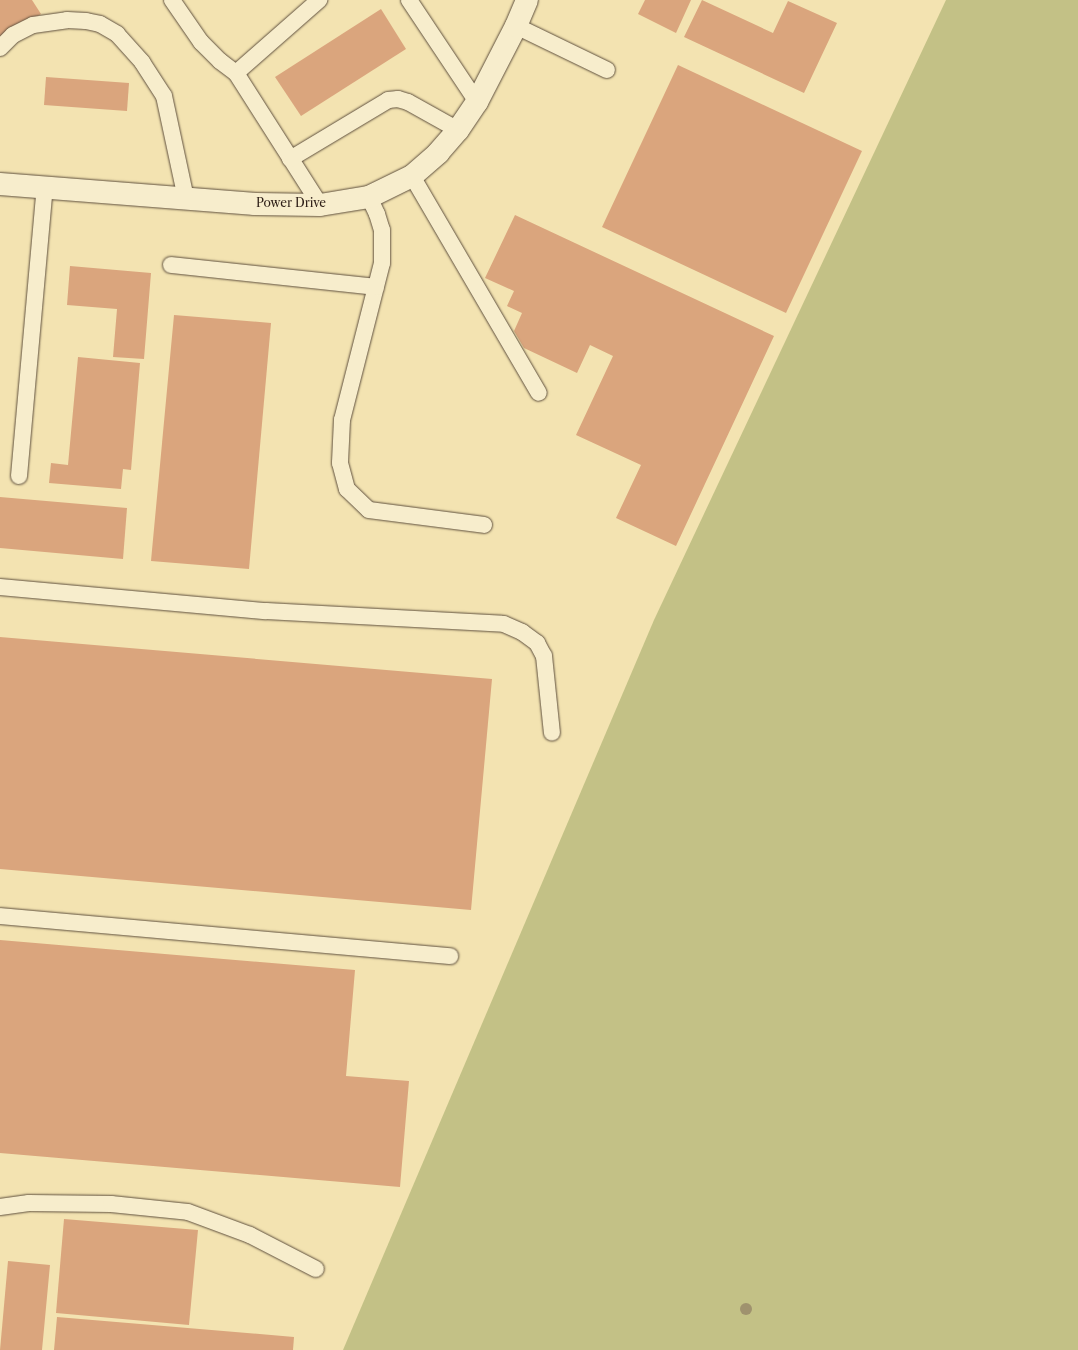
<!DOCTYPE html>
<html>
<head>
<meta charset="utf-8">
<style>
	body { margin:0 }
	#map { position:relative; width:1078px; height:1350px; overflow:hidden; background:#f3e3b1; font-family:"Libre Caslon Text",serif }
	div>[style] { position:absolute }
	.green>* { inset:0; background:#c3c186 }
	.building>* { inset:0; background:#daa57d }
	.roads { filter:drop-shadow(0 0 1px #5f503e) drop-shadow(0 0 1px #5f503e) }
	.lane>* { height:16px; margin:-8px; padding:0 8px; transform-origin:8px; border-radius:8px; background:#f7edcc }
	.street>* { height:22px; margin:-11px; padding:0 11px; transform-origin:11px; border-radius:11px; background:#f7edcc }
	.trees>* { width:12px; height:12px; margin:-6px; border-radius:50%; background:#9f926e }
	span { translate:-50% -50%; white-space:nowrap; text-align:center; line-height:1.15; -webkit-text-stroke:3px #f7edcc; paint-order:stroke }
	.street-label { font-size:12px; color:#2e1f17 }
</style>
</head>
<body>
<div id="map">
	<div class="green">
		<div style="clip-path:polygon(946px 0,1078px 0,1078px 1350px,343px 1350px,654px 620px)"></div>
	</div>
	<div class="building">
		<div style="clip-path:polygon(0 0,32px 0,41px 14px,0 40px)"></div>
		<div style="clip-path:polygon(645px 0,691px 0,676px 33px,638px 14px)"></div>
		<div style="clip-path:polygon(702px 0,773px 33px,788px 1px,837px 23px,804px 93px,684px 37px)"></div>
		<div style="clip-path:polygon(381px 9px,406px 49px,301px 116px,275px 77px)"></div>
		<div style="clip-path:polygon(678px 65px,862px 151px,786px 313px,602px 227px)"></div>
		<div style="clip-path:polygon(46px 77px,129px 83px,127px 111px,44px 105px)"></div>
		<div style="clip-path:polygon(515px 215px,774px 336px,676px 546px,616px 518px,641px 465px,576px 435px,613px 356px,590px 345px,577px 373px,524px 348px,514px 331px,522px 313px,507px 306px,514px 291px,485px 278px)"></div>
		<div style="clip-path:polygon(70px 266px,151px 273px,144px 359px,113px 357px,117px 309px,67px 305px)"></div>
		<div style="clip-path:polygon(174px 315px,271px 323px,249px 569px,151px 561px)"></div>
		<div style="clip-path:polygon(78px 357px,140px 363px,131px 470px,123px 469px,121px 489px,49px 483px,51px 463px,68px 465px)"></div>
		<div style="clip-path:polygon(0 497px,127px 508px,123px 559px,0 548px)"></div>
		<div style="clip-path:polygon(0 637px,492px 679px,471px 910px,0 869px)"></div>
		<div style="clip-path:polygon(0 940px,355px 970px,346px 1076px,409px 1081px,400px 1187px,0 1153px)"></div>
		<div style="clip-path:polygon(64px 1219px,198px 1230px,189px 1325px,56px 1313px)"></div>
		<div style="clip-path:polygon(8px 1261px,50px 1265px,42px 1350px,0 1350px)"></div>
		<div style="clip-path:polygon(57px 1317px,294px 1337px,293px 1350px,54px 1350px)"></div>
	</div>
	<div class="roads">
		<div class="lane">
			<div style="left:172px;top:0;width:51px;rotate:55.4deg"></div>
			<div style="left:201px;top:42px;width:27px;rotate:45deg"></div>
			<div style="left:220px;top:61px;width:20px;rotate:37deg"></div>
			<div style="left:236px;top:73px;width:156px;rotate:57.5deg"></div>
			<div style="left:409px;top:0;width:123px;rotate:56.3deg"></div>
			<div style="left:516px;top:26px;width:101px;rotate:25.8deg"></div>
			<div style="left:0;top:48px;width:18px;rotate:-45deg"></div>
			<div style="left:13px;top:35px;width:22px;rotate:-27deg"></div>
			<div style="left:33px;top:25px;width:34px;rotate:-8deg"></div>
			<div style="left:67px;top:20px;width:19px;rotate:3deg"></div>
			<div style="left:86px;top:21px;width:14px;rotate:12deg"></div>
			<div style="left:100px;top:24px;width:20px;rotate:30deg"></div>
			<div style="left:117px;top:34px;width:38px;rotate:48deg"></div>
			<div style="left:142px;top:62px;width:40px;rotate:57.1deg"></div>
			<div style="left:164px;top:96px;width:105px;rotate:77.9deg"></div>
			<div style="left:236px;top:73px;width:111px;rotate:-41.3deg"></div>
			<div style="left:290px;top:159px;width:114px;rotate:-31deg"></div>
			<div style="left:388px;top:100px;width:10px;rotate:-6deg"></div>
			<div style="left:398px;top:99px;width:10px;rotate:17deg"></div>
			<div style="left:408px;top:102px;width:57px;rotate:29.2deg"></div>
			<div style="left:412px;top:176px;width:251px;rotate:59.7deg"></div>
			<div style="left:369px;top:197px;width:19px;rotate:65deg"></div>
			<div style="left:377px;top:214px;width:17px;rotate:73deg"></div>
			<div style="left:382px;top:230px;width:33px;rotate:90deg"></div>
			<div style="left:382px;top:263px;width:162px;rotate:104.3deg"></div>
			<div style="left:342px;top:420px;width:43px;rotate:92.7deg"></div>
			<div style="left:340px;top:463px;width:27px;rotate:75deg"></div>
			<div style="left:347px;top:489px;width:30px;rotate:44deg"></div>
			<div style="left:369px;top:510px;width:116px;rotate:7.4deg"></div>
			<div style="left:171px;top:265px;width:206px;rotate:6.1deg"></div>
			<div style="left:19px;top:476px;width:290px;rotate:-84.9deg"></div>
			<div style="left:0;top:587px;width:267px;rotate:5.2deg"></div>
			<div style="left:266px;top:611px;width:238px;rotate:3.1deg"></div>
			<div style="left:504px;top:624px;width:20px;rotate:24deg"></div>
			<div style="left:522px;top:632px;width:19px;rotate:36deg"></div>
			<div style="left:537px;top:643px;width:15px;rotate:62deg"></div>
			<div style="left:544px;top:656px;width:77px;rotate:84.1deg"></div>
			<div style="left:0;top:916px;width:452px;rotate:5.1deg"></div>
			<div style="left:0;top:1207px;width:29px;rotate:-8deg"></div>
			<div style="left:29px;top:1203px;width:82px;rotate:0.7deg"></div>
			<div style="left:111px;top:1204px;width:77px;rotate:5.9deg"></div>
			<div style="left:188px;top:1212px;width:66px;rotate:20.4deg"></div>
			<div style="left:250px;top:1235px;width:74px;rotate:27.3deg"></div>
		</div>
		<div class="street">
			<div style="left:0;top:184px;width:256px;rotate:4.5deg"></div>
			<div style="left:255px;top:204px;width:65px;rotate:0.9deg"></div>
			<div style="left:320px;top:205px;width:50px;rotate:-9.3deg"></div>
			<div style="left:369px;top:197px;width:48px;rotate:-26deg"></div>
			<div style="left:412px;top:176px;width:35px;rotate:-41deg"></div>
			<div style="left:438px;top:153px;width:30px;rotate:-49deg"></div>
			<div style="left:458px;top:130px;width:34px;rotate:-56deg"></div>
			<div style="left:477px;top:102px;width:85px;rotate:-62.8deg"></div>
			<div style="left:516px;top:26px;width:28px;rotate:-67deg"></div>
		</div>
	</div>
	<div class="trees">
		<div style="left:746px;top:1309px"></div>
	</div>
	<div class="street-label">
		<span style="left:291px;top:203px">Power Drive</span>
	</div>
</div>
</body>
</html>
